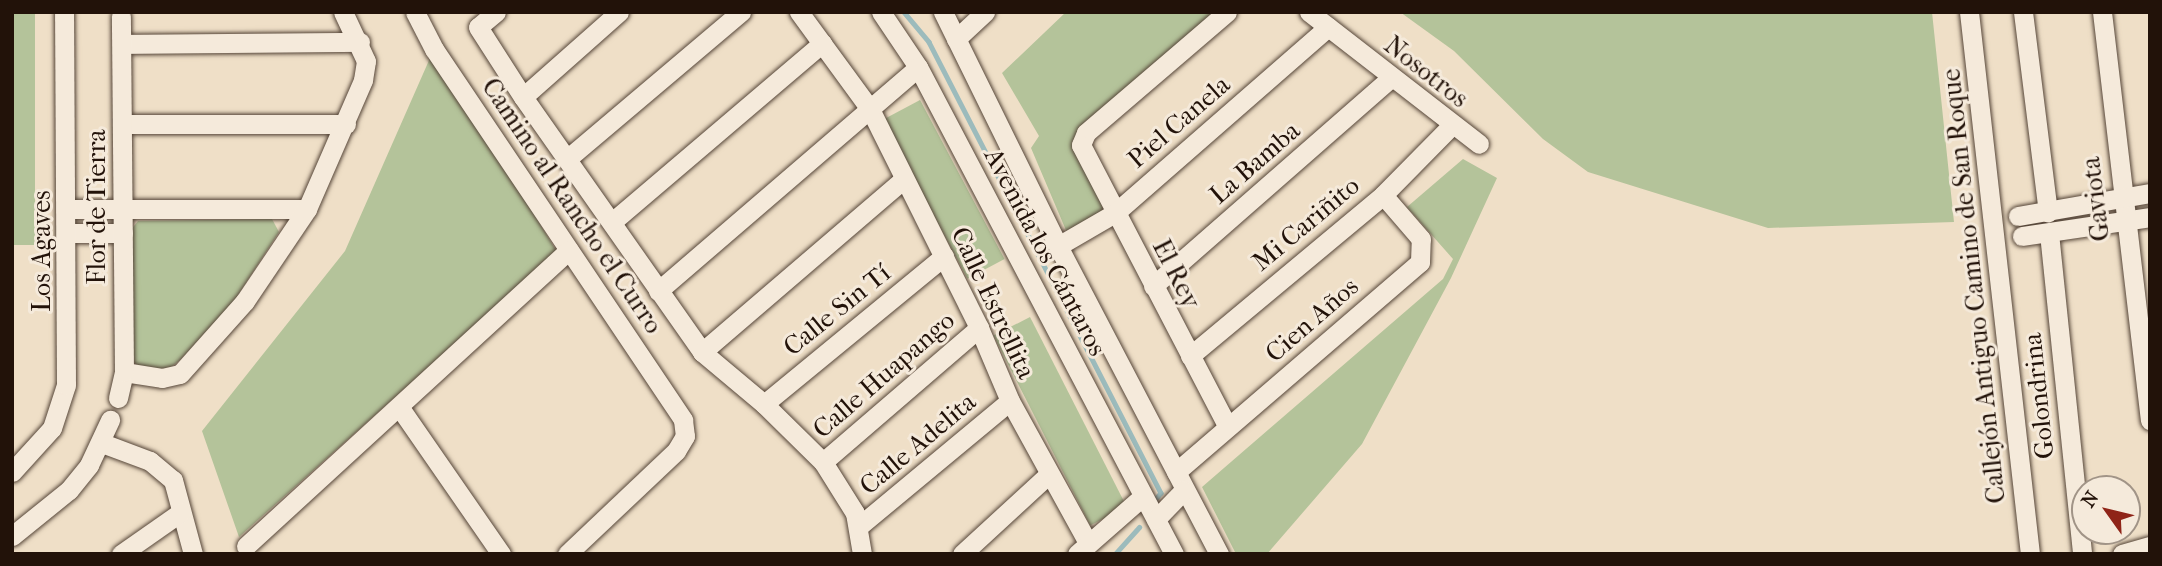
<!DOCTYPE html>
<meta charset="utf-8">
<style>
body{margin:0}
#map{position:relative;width:2162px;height:566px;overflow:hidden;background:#efdfc7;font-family:"IM FELL French Canon",serif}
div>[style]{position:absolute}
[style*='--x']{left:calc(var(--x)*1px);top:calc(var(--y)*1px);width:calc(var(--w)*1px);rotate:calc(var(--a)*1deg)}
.green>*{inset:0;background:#b4c39a;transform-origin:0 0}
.stream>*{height:4.5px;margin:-2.25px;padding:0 2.25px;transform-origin:2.25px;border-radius:2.25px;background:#9cbbbc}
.roads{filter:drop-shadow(0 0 2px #554538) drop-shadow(0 0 2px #554538)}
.minor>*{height:19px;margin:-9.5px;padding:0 9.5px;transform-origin:9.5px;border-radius:9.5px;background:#f5eadb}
span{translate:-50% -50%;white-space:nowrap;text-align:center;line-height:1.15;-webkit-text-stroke:6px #f5eadb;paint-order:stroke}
.street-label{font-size:26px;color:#221209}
.frame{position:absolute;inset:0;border:14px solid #221209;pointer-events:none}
.north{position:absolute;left:2071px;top:475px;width:70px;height:70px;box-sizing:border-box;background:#f5eadb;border:2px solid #a19487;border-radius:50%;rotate:304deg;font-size:19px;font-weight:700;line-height:28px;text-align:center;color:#221209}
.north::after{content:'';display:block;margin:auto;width:24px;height:32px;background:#8f2418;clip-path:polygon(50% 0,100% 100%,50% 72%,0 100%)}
</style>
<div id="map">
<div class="green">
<i style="left:12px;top:12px;width:23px;height:233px"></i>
<i style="clip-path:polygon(1066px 12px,1222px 12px,1073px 141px,1105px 212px,1068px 235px,1031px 148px,1039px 136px,1002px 73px)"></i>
<i style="clip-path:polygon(1400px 12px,1932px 12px,1954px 222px,1768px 228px,1588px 172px,1543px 139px,1454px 51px)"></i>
<i style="clip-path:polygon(434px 49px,557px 252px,239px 537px,202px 431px,345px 251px)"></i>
<i style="left:920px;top:100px;width:180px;height:42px;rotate:62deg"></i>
<i style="clip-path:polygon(1463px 159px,1497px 178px,1451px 278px,1362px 444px,1267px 554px,1236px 554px,1202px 487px,1443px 279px,1453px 259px,1407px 207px)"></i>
<i style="clip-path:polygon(272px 219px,279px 232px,234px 301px,181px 359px,164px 373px,137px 366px,132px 359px,130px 231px,138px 221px)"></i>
<i style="left:1030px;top:317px;width:213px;height:41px;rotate:63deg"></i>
</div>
<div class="stream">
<i style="--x:904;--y:12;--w:39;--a:50"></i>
<i style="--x:929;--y:42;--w:507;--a:62.78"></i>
<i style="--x:1161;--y:493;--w:6;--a:129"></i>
<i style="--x:1115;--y:554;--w:36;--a:-48"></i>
</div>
<div class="roads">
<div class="minor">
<i style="--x:415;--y:12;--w:42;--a:62.8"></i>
<i style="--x:434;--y:49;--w:447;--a:56.1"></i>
<i style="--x:683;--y:420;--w:16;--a:83"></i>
<i style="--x:685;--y:436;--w:17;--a:121"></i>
<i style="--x:676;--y:451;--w:150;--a:136.6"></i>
<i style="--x:496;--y:12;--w:23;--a:140"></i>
<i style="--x:478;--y:27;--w:83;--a:57.3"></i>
<i style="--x:619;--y:12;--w:128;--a:138.5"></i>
<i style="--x:523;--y:97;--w:312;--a:54.9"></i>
<i style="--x:702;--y:352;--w:81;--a:40"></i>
<i style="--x:764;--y:404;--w:83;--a:44.5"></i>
<i style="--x:823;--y:462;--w:60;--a:57.9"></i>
<i style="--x:855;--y:513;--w:42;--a:80.3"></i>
<i style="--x:799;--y:12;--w:120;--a:53.8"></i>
<i style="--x:870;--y:109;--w:245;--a:63.5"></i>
<i style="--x:979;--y:328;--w:79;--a:67"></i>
<i style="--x:1010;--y:401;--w:162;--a:61.2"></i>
<i style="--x:881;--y:12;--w:66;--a:56.1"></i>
<i style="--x:918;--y:67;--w:550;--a:62.27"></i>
<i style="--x:943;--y:12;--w:261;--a:63.8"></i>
<i style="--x:1058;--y:246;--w:348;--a:62.4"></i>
<i style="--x:1227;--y:12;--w:186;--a:139.4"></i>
<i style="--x:1086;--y:133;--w:13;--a:113"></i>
<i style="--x:1081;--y:145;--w:317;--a:62.5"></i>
<i style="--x:1309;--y:12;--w:215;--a:37.8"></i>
<i style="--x:1969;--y:12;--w:545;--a:83.58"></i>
<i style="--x:2023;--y:12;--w:202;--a:82.9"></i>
<i style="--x:2102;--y:12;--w:411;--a:83.3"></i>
<i style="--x:956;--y:39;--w:40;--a:-43"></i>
<i style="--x:123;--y:44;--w:237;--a:-0.5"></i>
<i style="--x:123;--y:124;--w:223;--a:0"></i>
<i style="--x:567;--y:159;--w:228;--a:-40.2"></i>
<i style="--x:69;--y:209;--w:238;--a:0"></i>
<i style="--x:2018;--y:216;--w:134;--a:-9.9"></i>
<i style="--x:612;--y:222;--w:276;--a:-40.4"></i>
<i style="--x:69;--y:233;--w:54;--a:0"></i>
<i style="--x:2049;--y:233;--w:323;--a:84.1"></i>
<i style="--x:2022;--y:236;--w:129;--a:-8.4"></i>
<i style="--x:1058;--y:246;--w:66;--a:-30.1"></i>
<i style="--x:1115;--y:213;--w:283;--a:-41.1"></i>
<i style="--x:1153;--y:286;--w:316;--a:-41.2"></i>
<i style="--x:658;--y:291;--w:343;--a:-40.7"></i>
<i style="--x:702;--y:352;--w:266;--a:-40.6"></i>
<i style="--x:1190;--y:356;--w:251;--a:-39.8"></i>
<i style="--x:1383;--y:195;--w:97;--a:-45.4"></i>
<i style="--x:124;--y:372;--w:38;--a:9"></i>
<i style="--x:162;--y:378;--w:18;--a:-13"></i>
<i style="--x:180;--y:374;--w:98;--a:-48.3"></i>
<i style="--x:245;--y:301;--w:111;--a:-56"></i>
<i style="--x:307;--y:209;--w:141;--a:-66.5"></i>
<i style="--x:363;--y:80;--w:19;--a:-81"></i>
<i style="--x:366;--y:61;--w:54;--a:-115.1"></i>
<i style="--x:118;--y:398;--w:27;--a:-77"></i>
<i style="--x:124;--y:372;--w:356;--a:-90.5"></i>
<i style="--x:764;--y:404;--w:233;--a:-39.4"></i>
<i style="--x:400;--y:408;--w:178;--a:55.3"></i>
<i style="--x:102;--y:443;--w:51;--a:20.6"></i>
<i style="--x:150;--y:461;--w:30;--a:40"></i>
<i style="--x:173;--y:480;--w:77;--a:74.9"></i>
<i style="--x:823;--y:462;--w:206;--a:-40.7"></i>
<i style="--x:12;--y:472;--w:59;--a:-47.7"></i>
<i style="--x:52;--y:428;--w:45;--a:-72"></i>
<i style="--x:66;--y:385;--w:373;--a:-90.3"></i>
<i style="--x:1176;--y:472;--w:322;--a:-40.7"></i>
<i style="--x:1420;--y:262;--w:23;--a:-88"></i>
<i style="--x:1421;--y:239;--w:58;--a:-130.8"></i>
<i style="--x:1156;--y:519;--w:40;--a:-46"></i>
<i style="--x:858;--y:527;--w:197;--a:-39.7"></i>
<i style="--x:12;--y:536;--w:73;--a:-38.9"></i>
<i style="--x:69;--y:490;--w:32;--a:-51"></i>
<i style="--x:89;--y:465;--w:50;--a:-65"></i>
<i style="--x:246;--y:546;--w:438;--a:-42.5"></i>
<i style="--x:121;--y:554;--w:73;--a:-35"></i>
<i style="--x:962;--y:554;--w:118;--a:-42.6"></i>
<i style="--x:1077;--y:554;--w:86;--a:-41.2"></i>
<i style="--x:2122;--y:554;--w:29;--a:-16"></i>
</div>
</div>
<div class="street-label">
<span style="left:1426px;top:72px;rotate:38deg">Nosotros</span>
<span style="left:1179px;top:122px;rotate:-41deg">Piel Canela</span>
<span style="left:1255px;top:163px;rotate:-41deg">La Bamba</span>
<span style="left:2096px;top:199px;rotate:-97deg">Gaviota</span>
<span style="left:572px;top:206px;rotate:56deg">Camino al Rancho el Curro</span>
<span style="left:97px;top:207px;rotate:-90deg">Flor de Tierra</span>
<span style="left:1306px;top:224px;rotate:-40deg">Mi Cariñito</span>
<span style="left:42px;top:251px;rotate:-90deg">Los Agaves</span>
<span style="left:1045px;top:252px;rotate:62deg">Avenida los Cántaros</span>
<span style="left:1176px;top:274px;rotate:63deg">El Rey</span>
<span style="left:1974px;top:286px;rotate:-96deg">Callejón Antiguo Camino de San Roque</span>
<span style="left:993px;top:303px;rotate:65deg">Calle Estrellita</span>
<span style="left:837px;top:310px;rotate:-39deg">Calle Sin Tí</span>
<span style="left:1312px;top:320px;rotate:-41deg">Cien Años</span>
<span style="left:884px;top:375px;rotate:-41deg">Calle Huapango</span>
<span style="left:2039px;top:396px;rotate:-96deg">Golondrina</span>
<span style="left:918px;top:444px;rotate:-40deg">Calle Adelita</span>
</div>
<div class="frame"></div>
<div class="north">N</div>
</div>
